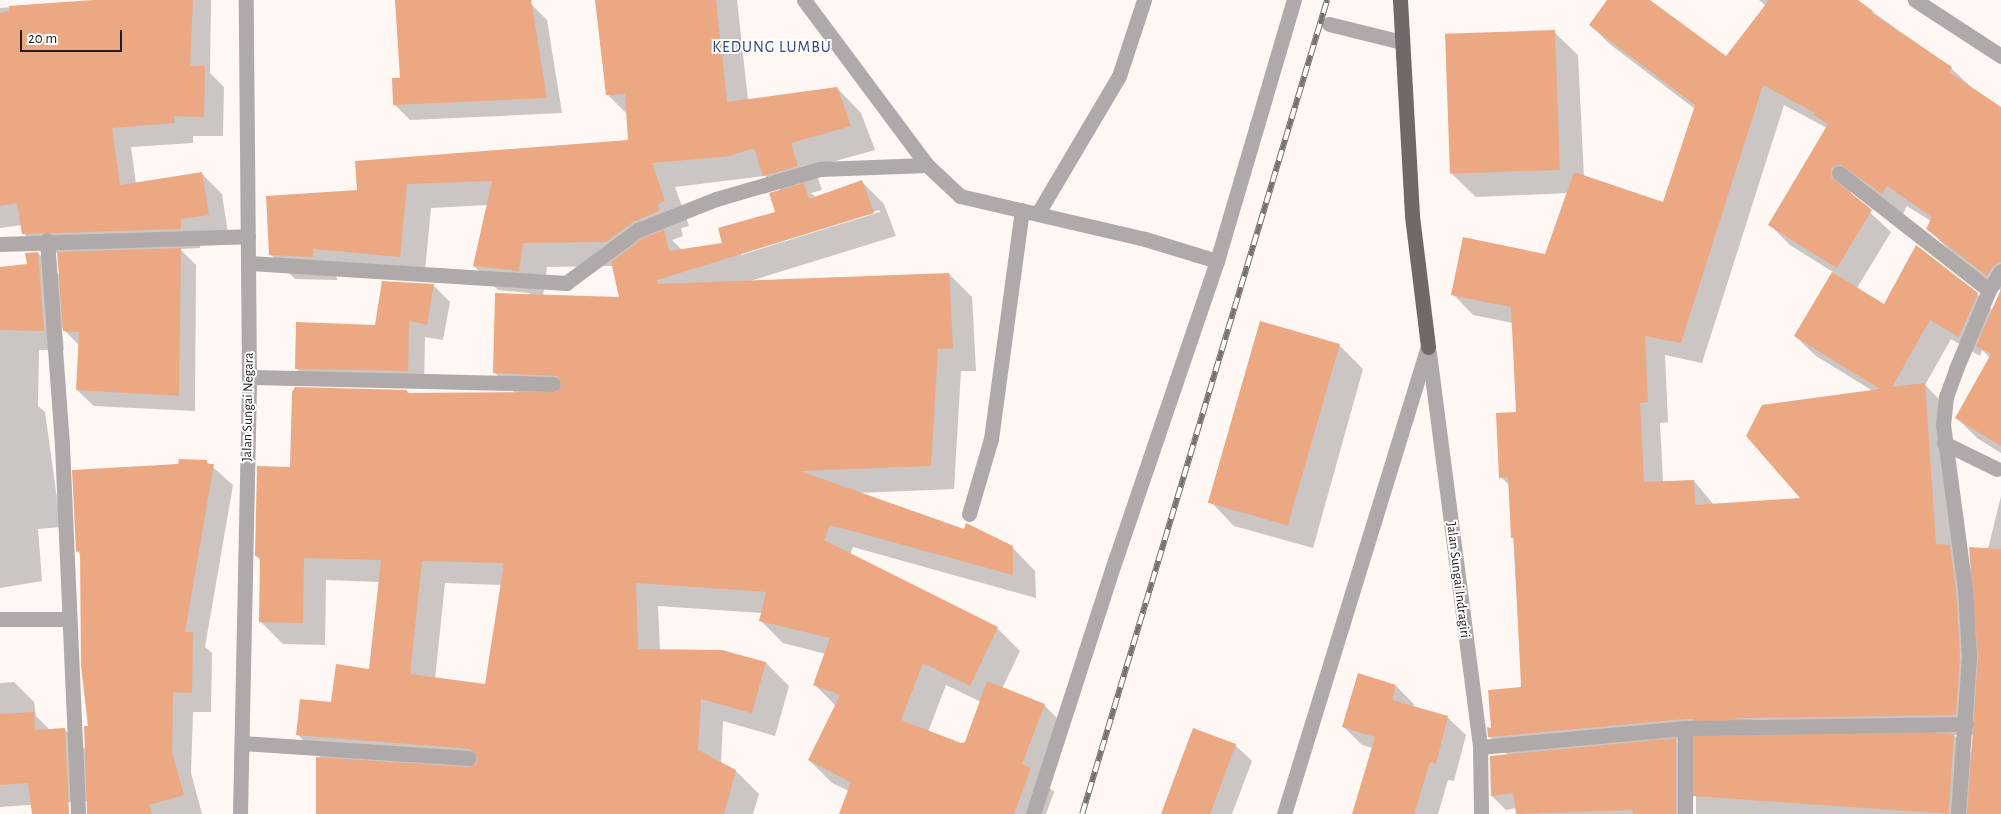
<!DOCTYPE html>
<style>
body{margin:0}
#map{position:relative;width:2001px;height:814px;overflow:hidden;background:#fef7f4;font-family:"Alegreya Sans",sans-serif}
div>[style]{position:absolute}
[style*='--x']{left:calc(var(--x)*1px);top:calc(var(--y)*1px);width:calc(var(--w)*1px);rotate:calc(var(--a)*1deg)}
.shadow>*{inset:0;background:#0003}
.building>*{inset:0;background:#eca882;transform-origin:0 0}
.minor>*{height:15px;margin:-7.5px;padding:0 7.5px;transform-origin:7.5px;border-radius:7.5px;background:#afaaa9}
.major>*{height:15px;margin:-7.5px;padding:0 7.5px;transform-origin:7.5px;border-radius:7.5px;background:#726868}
.rail>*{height:5.5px;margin-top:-2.75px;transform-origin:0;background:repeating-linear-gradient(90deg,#fff 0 11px,#77726f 0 22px);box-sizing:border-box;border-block:1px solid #77726f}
span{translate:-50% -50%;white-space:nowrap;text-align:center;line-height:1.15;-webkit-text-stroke:4px #fff;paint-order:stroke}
.street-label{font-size:14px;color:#221e1c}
.quarter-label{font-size:16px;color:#2f437c;letter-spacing:1px}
.scale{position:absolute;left:20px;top:30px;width:102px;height:22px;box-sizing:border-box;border:2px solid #221e1c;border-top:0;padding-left:6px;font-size:15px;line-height:18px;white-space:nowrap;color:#221e1c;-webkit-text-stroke:4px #fff;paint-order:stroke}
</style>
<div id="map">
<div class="shadow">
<i style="clip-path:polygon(111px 0,211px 0,210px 73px,224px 87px,223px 136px,193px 136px,193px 143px,131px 147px,136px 184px,202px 174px,222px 194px,228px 234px,201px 238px,200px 248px,180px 249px,196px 265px,195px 411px,94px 406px,77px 390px,80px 346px,62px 328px,64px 350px,39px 350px,38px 406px,45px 412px,61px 527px,38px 529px,42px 581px,0 588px,0 268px,28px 266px,38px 253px,60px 276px,59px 253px,43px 253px,23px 233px,22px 225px,0 228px,0 8px)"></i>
<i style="clip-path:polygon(396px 0,520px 0,531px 4px,547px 20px,562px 113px,410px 120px,394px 104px,401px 79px)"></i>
<i style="clip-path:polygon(evenodd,596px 0,737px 0,748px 100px,837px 88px,861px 113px,875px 150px,814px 167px,822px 190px,811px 193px,817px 198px,861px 181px,884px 204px,896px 236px,750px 281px,949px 274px,972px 297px,976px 371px,961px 371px,954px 489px,857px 493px,1012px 547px,1035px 571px,1036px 598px,853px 547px,850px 555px,997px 628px,1020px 651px,1002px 689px,1044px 705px,1067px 728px,1046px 784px,1054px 792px,1046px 814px,840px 814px,849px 791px,832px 783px,809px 760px,836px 706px,814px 684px,826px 654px,783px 643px,760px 620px,762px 613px,658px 606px,660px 650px,722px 651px,766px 663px,789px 686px,775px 736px,723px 721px,721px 763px,736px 771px,759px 794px,753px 814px,317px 814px,322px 759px,298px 735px,370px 670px,380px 582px,326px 580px,325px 645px,283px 644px,260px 621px,261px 561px,256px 556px,292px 469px,407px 391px,410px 394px,516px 394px,495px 373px,530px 293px,498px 290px,474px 266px,488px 205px,431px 208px,424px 281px,336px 272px,337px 280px,295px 279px,270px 254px,359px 191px,630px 142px,628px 115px,607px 94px,596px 0,765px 176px,781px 191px,776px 213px,724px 244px,682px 250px,672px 240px,683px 236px,681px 228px,689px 226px,675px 187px,765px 176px,596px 0,879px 210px,880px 212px,741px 255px,741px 253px,879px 210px,596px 0,613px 266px,620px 298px,543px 296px,547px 267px,613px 266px,596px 0,445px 583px,502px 585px,486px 686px,435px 679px,445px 583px,596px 0,946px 685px,981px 702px,966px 743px,961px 745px,928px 732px,946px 685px)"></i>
<i style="clip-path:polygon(evenodd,1609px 0,1648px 0,1726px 58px,1766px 6px,1759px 0,1856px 0,1951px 68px,1972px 88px,2001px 109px,2001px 291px,1948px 249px,1927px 228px,1931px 221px,1907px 206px,1903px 214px,1851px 188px,1851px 195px,1891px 232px,1857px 288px,1885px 306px,1977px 294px,1992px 310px,2001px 291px,2001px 453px,1977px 438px,1957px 418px,1990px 358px,1982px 350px,1980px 356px,1951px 339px,1925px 385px,1945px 405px,1955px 553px,1972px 569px,1988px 549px,2001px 496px,2001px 814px,1696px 814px,1696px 740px,1677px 741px,1689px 754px,1690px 814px,1517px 814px,1516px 808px,1506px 810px,1492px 796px,1491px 757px,1508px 755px,1489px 736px,1522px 689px,1510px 486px,1501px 477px,1518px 414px,1513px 323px,1473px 315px,1453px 294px,1546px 256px,1568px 193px,1476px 197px,1452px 174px,1554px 32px,1578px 55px,1584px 177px,1664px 203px,1695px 109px,1611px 45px,1590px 25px,1609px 0,1784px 105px,1827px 128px,1769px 224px,1790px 245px,1833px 272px,1795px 336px,1816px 356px,1873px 391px,1803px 499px,1714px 505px,1694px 481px,1663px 482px,1660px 423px,1668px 422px,1665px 355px,1702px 363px,1784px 105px,1609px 0,1954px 735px,1974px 735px,1972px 753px,1954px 735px)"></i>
<i style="clip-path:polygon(433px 285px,450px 302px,443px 340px,425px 337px,424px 387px,313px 384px,296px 368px,376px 326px)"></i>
<i style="clip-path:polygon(1339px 345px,1363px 369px,1313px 548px,1234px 526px,1211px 502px)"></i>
<i style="clip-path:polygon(206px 461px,233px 485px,205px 647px,212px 653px,211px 712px,193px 712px,191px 773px,202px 814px,89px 814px,87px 801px,0 807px,0 683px,14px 682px,34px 702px,36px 716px,50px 730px,64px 729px,86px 750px,89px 727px,81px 555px,77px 551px,180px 465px)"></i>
<i style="clip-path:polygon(1396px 686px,1414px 704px,1413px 708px,1447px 717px,1466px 735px,1454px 781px,1448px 780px,1438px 814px,1354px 814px,1373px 748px,1362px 745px,1344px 727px)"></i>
<i style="clip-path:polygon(1235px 745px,1252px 761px,1232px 814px,1162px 814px)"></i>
</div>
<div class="building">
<i style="clip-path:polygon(93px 0,193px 0,190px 66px,205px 66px,204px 117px,174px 116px,174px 123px,112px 128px,120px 185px,202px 172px,209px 215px,181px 219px,181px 229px,22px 234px,17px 203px,0 206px,0 13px,10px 11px,9px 6px)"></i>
<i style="clip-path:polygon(395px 0,531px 0,547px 98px,393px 105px,392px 78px,400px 78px)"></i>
<i style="clip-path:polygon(595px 0,716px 0,727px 102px,837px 87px,851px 126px,791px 143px,798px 166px,763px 176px,754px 148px,730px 156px,652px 163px,665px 201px,658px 204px,659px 211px,633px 222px,606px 242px,523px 243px,519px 271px,473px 266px,492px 181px,407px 184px,400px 257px,313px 249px,313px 257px,269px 255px,266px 196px,357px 190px,355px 161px,628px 140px,625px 94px,606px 95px)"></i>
<i style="clip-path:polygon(1607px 0,1650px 0,1726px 56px,1769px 0,1858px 0,1873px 11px,1872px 13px,1952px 67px,1949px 72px,2001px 107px,2001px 262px,1993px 266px,1987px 276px,1926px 229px,1932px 217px,1887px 186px,1882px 194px,1840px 164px,1831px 168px,1831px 177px,1872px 210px,1837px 268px,1768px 225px,1828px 124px,1814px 115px,1815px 113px,1763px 85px,1681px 343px,1645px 336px,1648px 402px,1640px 403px,1644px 482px,1694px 480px,1695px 505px,1800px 498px,1746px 436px,1762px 405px,1880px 389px,1794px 336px,1832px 272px,1884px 304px,1916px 245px,1978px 293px,1959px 337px,1930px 320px,1892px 387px,1925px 383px,1936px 544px,1950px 545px,1956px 590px,1960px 656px,1956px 715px,1685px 719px,1488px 737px,1487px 727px,1491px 728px,1488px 690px,1521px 687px,1514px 538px,1511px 538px,1508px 477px,1499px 478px,1496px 413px,1516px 412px,1511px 307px,1451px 295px,1463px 237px,1545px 254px,1574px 172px,1663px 202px,1695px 105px,1589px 25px)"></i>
<i style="left:1555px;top:30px;width:140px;height:110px;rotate:88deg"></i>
<i style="clip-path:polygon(evenodd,862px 180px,874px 213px,657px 280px,658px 284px,949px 273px,953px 348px,938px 349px,931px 466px,800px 471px,964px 529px,966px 523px,1013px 546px,1013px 575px,830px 525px,824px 540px,998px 627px,970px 686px,923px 663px,901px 720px,961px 743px,965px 742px,987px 681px,1045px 704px,1022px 764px,1031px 768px,1014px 814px,839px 814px,851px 782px,808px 760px,840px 695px,813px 685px,830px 638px,759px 621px,766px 592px,636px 583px,638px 649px,722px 650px,766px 662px,752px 713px,701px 699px,698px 750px,736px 770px,724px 814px,316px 814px,316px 757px,468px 767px,476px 764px,478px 758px,470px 749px,296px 735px,300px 699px,331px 702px,336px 664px,369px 669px,381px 560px,304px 558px,303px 623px,259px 622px,260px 557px,255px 556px,257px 466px,290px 467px,292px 392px,295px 387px,407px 390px,407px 393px,557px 392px,562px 384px,557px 376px,493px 373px,495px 293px,619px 297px,611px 262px,643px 238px,664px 230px,669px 251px,722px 243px,718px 228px,775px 212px,769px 193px,804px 183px,809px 199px,862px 180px,422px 561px,504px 563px,485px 684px,410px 674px,422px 561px)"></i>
<i style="clip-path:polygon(181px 248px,179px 396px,76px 390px,79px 332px,63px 331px,57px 252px)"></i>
<i style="clip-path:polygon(38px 252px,44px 331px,0 330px,0 267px,27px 264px,25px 253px)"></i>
<i style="clip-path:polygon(382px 281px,434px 284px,427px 325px,409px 321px,408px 371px,295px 369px,296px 322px,375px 325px)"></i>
<i style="clip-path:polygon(2001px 289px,2001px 446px,1955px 418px,1991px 354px,1976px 346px)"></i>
<i style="left:1260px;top:321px;width:83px;height:189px;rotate:16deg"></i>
<i style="clip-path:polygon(179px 459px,207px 460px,207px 464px,214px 464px,185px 632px,193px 632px,192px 693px,173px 692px,172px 752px,184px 795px,149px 805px,152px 814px,87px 814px,84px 726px,88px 726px,81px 666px,80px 551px,76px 552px,72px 470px,178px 464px)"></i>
<i style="clip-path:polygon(1969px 547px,2001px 549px,2001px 814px,1967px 814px,1978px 657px)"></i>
<i style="clip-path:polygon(1358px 673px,1396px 685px,1392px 700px,1448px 716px,1436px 764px,1430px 762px,1414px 814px,1352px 814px,1375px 737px,1342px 727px)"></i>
<i style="clip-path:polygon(34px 712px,35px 730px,65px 728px,69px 814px,32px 814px,28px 783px,0 785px,0 714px)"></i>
<i style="clip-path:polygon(1193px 728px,1236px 744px,1210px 814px,1161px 814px)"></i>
<i style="left:1954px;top:734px;width:80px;height:260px;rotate:94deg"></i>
<i style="clip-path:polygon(1676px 738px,1676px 814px,1633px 814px,1633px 810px,1516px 814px,1513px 793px,1491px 796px,1490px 756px)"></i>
</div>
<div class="minor">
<i style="--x:804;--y:0;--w:206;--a:53.3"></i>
<i style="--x:927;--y:165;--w:45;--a:43.2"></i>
<i style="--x:960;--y:196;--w:190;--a:13.1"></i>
<i style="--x:1145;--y:239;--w:75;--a:17"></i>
<i style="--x:1217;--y:261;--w:313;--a:108.8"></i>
<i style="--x:1116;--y:557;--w:270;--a:107.9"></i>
<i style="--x:1915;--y:0;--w:103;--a:33.1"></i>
<i style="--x:1329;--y:24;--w:75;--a:13.9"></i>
<i style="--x:1839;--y:173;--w:190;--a:38"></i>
<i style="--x:1038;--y:213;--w:159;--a:-59.4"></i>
<i style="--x:1119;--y:76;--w:80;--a:-71.8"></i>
<i style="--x:47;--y:240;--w:206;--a:85.8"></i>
<i style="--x:62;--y:445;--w:369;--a:87.5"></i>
<i style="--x:0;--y:244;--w:248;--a:-1.8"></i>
<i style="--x:1217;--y:261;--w:272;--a:-73.6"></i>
<i style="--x:248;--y:263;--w:319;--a:3.6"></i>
<i style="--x:566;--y:283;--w:89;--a:-36.4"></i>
<i style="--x:638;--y:230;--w:84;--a:-21.7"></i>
<i style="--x:716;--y:199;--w:108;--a:-16.1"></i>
<i style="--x:820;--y:169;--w:107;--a:-2.1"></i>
<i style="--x:1429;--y:353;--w:397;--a:82.6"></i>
<i style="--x:1480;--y:747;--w:67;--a:89.1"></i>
<i style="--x:249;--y:377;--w:304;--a:1.3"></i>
<i style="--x:1944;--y:443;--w:59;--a:26.1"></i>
<i style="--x:969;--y:514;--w:78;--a:-73.7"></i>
<i style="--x:991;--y:439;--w:231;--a:-82.3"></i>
<i style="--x:0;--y:619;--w:68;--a:0"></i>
<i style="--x:242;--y:743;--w:227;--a:3.8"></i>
<i style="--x:1480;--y:747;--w:206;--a:-5.3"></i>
<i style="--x:1685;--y:728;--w:281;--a:-0.8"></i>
<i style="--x:240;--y:814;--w:437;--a:-88.8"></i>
<i style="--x:249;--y:377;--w:377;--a:-90.5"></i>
<i style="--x:1284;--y:814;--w:489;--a:-72.9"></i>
<i style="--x:1685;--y:814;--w:86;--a:-90"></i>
<i style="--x:1958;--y:814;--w:158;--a:-86"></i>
<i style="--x:1969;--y:656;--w:67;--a:-93.4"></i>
<i style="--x:1965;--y:589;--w:165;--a:-97.6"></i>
<i style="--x:1943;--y:425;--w:28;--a:-84"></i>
<i style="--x:1946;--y:397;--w:30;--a:-70"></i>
<i style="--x:1956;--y:369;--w:86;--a:-67.3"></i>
<i style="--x:1989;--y:290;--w:22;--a:-58"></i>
</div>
<div class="major">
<i style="--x:1400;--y:0;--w:216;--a:86.8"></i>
<i style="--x:1412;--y:216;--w:132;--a:83"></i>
</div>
<div class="rail">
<i style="--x:1082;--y:814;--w:850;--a:-73.25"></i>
</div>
<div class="street-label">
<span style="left:248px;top:407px;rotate:-89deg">Jalan Sungai Negara</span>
<span style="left:1458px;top:580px;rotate:83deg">Jalan Sungai Indragiri</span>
</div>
<div class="quarter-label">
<span style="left:772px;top:47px">KEDUNG LUMBU</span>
</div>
<div class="scale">20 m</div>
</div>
